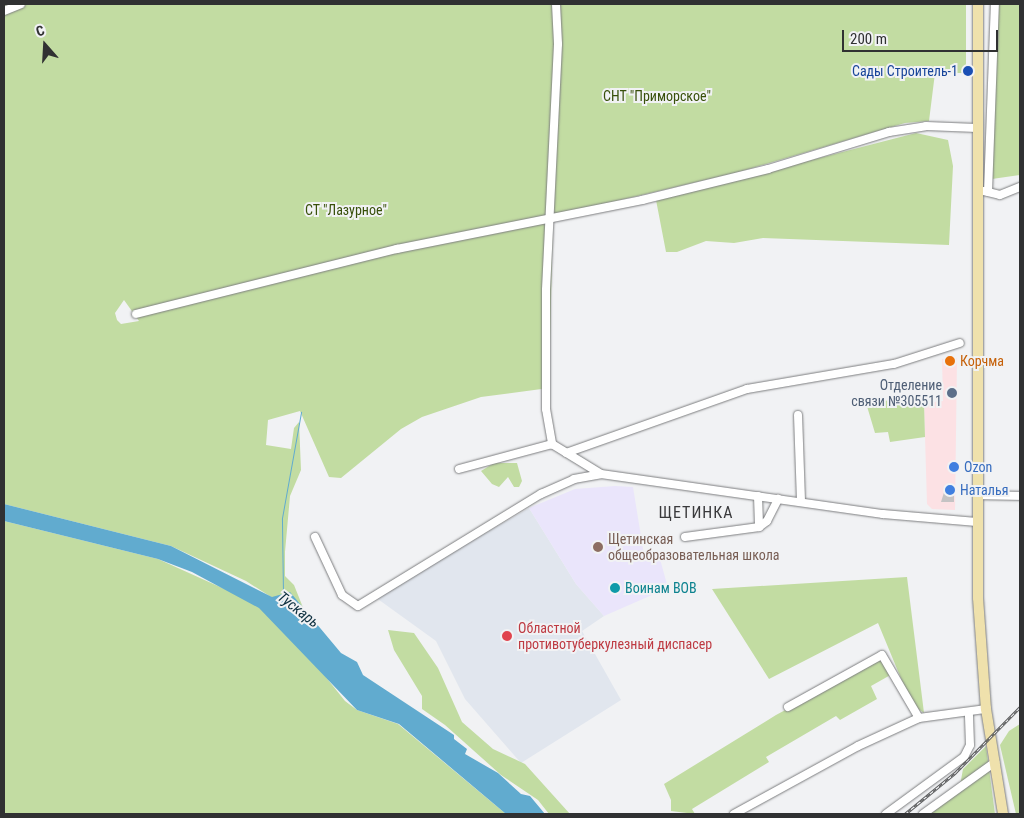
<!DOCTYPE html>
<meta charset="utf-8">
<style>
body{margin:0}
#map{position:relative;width:1024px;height:818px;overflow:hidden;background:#f1f2f4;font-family:"Roboto Condensed",sans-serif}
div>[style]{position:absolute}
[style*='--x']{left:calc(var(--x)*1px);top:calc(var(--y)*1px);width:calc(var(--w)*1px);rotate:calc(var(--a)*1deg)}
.commercial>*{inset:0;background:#fce1e4}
.built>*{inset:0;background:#e1e6ee}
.education>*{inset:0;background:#eae5fb}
.green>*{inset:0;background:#c2dca2}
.water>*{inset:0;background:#61abcf}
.stream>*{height:1px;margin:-0.5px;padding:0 0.5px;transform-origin:0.5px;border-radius:0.5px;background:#61abcf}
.building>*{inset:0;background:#c5c3c4}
.roads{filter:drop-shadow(0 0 1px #7c7d7f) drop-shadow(0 0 1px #7c7d7f)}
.minor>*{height:8px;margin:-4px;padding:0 4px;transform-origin:4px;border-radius:4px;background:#fff}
.major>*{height:10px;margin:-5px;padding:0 5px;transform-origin:5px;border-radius:5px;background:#efe1ac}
.rail>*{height:3px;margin-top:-1.5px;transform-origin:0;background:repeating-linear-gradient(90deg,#f1f2f4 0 4px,#595a5b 0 8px);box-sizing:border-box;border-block:1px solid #595a5b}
.dots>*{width:14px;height:14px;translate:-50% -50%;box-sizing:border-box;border:2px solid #f1f2f4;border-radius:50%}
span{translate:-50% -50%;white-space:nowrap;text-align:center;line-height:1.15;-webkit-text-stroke:4px #f1f2f4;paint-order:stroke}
.transit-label{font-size:14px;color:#164399}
.right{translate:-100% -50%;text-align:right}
.park-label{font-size:14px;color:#38500a}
.food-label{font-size:14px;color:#c56008}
.left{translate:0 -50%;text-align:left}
.service-label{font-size:14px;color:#4e5e75}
.shop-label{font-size:14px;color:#366cbe}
.education-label{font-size:14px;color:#785e54}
.culture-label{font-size:14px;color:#0d838f}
.health-label{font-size:14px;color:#be3a42}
.water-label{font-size:15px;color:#0b2e3e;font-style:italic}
.quarter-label{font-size:16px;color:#39393b;letter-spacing:1px}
.frame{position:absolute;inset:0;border:5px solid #303132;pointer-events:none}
.north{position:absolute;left:20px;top:20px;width:50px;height:50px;-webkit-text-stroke:4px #f1f2f4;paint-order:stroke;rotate:341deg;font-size:14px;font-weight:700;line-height:20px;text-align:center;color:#303132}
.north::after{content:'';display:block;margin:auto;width:18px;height:22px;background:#303132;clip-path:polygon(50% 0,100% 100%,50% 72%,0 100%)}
.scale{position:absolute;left:842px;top:30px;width:156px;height:22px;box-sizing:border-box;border:2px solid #303132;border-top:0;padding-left:6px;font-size:15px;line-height:18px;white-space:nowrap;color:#303132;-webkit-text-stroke:4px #f1f2f4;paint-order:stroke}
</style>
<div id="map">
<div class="commercial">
<i style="clip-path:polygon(957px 358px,955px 510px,932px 509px,927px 504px,924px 403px,943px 401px,942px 359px)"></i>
</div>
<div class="built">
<i style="clip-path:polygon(529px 508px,576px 584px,604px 616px,582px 631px,621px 700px,521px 763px,465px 699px,436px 641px,375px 597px)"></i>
</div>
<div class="education">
<i style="clip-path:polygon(615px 486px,633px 487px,645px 561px,660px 559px,668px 588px,604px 616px,576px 584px,529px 508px,575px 489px)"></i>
</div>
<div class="green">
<i style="clip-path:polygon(evenodd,4px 4px,966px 4px,966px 73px,935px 73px,929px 121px,905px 123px,739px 172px,553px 216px,549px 388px,481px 397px,422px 417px,401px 429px,341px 478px,329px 477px,300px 411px,268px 420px,266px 445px,291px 449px,294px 428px,299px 422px,301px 470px,290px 496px,285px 552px,285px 576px,294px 585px,304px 610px,282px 604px,246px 581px,171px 546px,4px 504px,4px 4px,124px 300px,139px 321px,121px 324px,117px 320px,115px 313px,124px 300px)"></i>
<i style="clip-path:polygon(991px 4px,1020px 4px,1020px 175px,985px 180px)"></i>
<i style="clip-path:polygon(916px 133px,948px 140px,953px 166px,949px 245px,763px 238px,734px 243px,706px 241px,677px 252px,666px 252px,656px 200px)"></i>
<i style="clip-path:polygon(901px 399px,924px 403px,925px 437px,890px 442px,888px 432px,875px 433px,866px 403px)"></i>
<i style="clip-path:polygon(494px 463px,517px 463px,522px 481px,519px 487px,514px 487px,508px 477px,499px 487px,492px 484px,481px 471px)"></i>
<i style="clip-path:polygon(4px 521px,158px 559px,273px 611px,345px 701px,357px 710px,398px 724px,506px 814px,4px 814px)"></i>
<i style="clip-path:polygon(907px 577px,924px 713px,912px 705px,878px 623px,769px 679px,712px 589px)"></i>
<i style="clip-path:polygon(388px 630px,414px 633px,438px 668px,462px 722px,493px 749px,525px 764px,570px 814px,549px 814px,538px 800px,501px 775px,445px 725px,422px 709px,422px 696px,394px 650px)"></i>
<i style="clip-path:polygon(884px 657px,894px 673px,871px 686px,877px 699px,840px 720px,836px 716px,766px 757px,769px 762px,692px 809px,695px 814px,671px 811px,671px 800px,664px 784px,776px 715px)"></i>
<i style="clip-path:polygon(1020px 724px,1020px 814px,1016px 814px,1000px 745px,1009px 731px)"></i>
<i style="clip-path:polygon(986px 746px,995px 814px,930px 814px,959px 791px,963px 769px)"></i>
</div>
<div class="water">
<i style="clip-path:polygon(4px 504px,171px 546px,272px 597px,290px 592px,341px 653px,357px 662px,363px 675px,454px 735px,454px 739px,467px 749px,465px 754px,498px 773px,521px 794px,530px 796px,545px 814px,506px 814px,399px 724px,357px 710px,259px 608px,192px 572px,158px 559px,4px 521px)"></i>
</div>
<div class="stream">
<i style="--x:283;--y:594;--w:76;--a:-90.8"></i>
<i style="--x:282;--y:518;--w:108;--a:-79.8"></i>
</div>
<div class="building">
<i style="clip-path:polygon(946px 486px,954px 486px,954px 502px,941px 502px)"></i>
</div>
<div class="roads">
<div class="minor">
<i style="--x:556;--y:4;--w:40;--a:87.1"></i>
<i style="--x:558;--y:44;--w:246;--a:92.8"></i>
<i style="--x:546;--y:290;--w:119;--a:90"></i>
<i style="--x:546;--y:409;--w:36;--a:80"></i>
<i style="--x:552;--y:444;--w:57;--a:31.5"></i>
<i style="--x:4;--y:11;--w:18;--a:-22"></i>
<i style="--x:984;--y:191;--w:16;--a:14"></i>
<i style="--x:1000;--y:195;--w:22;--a:-22"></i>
<i style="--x:988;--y:192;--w:188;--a:-87.9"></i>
<i style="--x:136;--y:314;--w:269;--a:-14"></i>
<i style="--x:397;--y:249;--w:250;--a:-11.3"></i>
<i style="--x:642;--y:200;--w:130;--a:-13.8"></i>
<i style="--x:768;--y:169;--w:127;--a:-17"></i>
<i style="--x:889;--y:132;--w:37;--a:-9"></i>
<i style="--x:926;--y:126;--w:51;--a:2.2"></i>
<i style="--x:798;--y:415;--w:87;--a:88"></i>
<i style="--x:566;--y:453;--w:192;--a:-19.5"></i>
<i style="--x:747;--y:389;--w:149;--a:-9.7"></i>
<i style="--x:894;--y:364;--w:69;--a:-17.7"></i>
<i style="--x:459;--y:469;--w:96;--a:-15"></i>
<i style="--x:977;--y:495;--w:43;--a:1.3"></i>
<i style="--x:758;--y:496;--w:31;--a:88"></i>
<i style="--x:315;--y:537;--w:64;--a:65"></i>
<i style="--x:342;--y:595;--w:19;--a:35"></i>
<i style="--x:358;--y:606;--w:215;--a:-31.5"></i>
<i style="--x:541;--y:494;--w:36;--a:-24"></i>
<i style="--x:574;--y:479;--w:27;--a:-10"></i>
<i style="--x:601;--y:474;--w:285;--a:8.1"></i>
<i style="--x:883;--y:514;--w:94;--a:4.9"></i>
<i style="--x:685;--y:537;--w:75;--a:-7.7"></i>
<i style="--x:759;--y:527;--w:10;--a:-37"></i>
<i style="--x:767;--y:521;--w:25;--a:-63"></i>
<i style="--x:788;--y:707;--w:107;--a:-29"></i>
<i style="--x:882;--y:655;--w:73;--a:59.6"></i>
<i style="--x:734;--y:814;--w:141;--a:-28.7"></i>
<i style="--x:858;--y:746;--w:67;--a:-24.7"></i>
<i style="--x:919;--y:718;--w:68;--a:-7.7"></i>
<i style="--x:886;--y:814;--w:97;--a:-36.2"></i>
<i style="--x:964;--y:757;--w:13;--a:-63"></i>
<i style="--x:970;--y:745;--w:33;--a:-92"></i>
<i style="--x:923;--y:814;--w:89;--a:-35.8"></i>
</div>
<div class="major">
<i style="--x:978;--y:4;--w:594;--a:90"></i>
<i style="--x:978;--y:598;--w:111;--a:85.9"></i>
<i style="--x:986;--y:709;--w:106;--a:80.8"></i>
</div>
</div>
<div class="rail">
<i style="--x:905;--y:814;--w:65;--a:-39.4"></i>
<i style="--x:955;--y:773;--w:93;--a:-45.4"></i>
</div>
<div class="dots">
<i style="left:968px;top:71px;background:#1a4fb4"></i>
<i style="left:950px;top:361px;background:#e8710a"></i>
<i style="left:952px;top:393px;background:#5c6f8a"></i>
<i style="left:954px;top:467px;background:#3f7fe0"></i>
<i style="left:950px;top:490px;background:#3f7fe0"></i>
<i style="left:598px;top:547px;background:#8d6e63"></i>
<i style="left:615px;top:588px;background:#0f9aa8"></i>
<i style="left:507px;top:636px;background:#e0444e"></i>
</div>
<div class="transit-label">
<span class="right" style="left:958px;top:71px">Сады Строитель-1</span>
</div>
<div class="park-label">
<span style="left:657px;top:96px">СНТ "Приморское"</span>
<span style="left:346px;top:210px">СТ "Лазурное"</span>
</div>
<div class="food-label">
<span class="left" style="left:960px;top:361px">Корчма</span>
</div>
<div class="service-label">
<span class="right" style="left:942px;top:393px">Отделение<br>связи №305511</span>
</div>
<div class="shop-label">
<span class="left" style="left:964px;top:467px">Ozon</span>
<span class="left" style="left:960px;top:490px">Наталья</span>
</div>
<div class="education-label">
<span class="left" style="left:608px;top:547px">Щетинская<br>общеобразовательная школа</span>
</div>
<div class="culture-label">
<span class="left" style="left:625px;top:588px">Воинам ВОВ</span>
</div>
<div class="health-label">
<span class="left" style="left:518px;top:636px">Областной<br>противотуберкулезный диспасер</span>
</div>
<div class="water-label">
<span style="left:298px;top:610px;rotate:38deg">Тускарь</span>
</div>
<div class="quarter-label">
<span style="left:696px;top:513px">ЩЕТИНКА</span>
</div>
<div class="frame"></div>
<div class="north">С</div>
<div class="scale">200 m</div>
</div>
